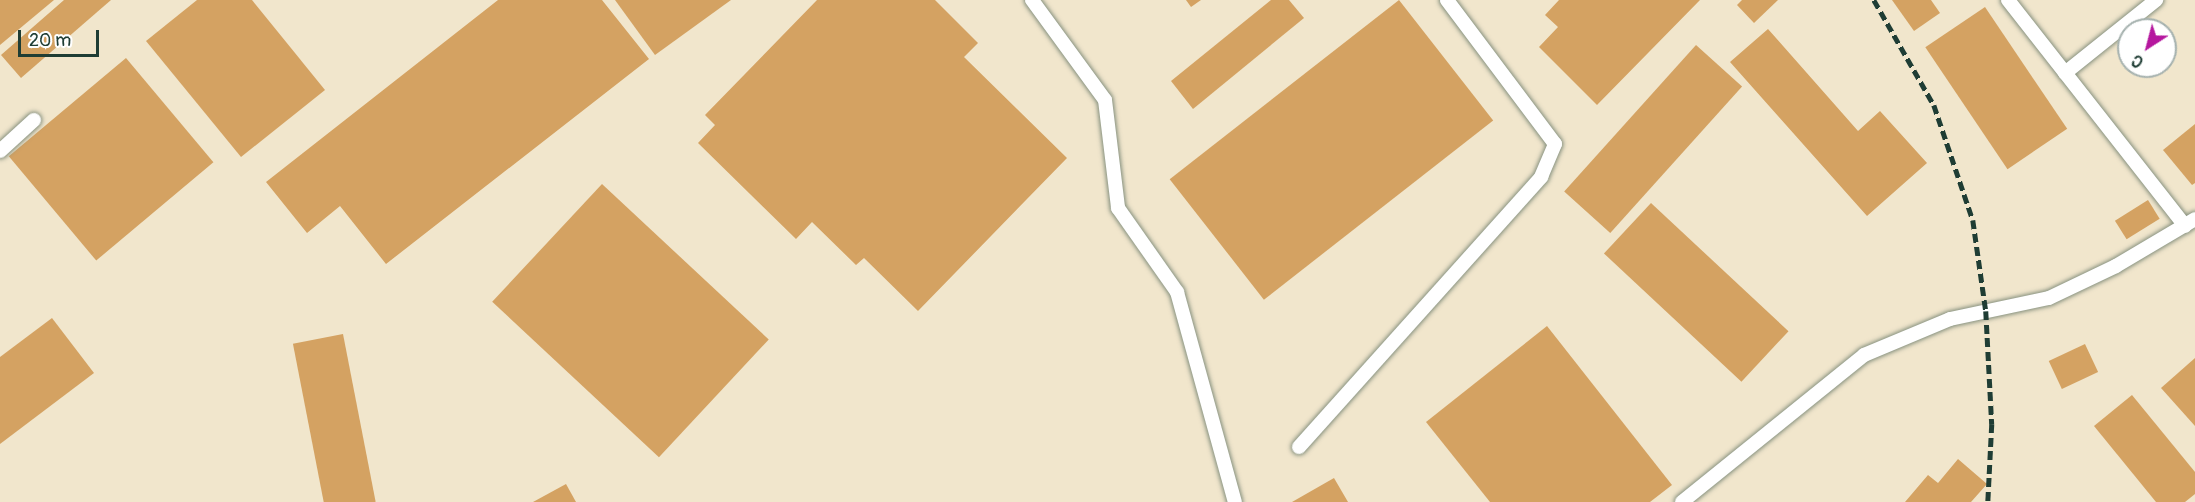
<!DOCTYPE html>
<meta charset="utf-8">
<style>
body{margin:0}
#map{position:relative;width:2195px;height:502px;overflow:hidden;background:#f1e6cc;font-family:Pangolin,sans-serif}
div>[style]{position:absolute}
[style*='--x']{left:calc(var(--x)*1px);top:calc(var(--y)*1px);width:calc(var(--w)*1px);rotate:calc(var(--a)*1deg)}
.building>*{inset:0;background:#d4a262;transform-origin:0 0}
.roads{filter:drop-shadow(0 0 2px #889280) drop-shadow(0 0 2px #889280)}
.lane>*{height:14px;margin:-7px;padding:0 7px;transform-origin:7px;border-radius:7px;background:#fff}
.rail>*{height:4.5px;margin-top:-2.25px;transform-origin:0;background:repeating-linear-gradient(90deg,#1f3d34 0 9px,transparent 0 13.5px)}
span{translate:-50% -50%;white-space:nowrap;text-align:center;line-height:1.15;-webkit-text-stroke:6px #fff;paint-order:stroke}
.north{position:absolute;left:2117px;top:18px;width:60px;height:60px;box-sizing:border-box;background:#fff;border:2px solid #a5b1ae;border-radius:50%;rotate:216deg;font-size:16px;font-weight:700;line-height:24px;text-align:center;color:#1f3d34}
.north::after{content:'';display:block;margin:auto;width:21px;height:27px;background:#b5179e;clip-path:polygon(50% 0,100% 100%,50% 72%,0 100%)}
.scale{position:absolute;left:18px;top:30px;width:81px;height:27px;box-sizing:border-box;border:3px solid #1f3d34;border-top:0;padding-left:8px;font-size:18px;line-height:21px;white-space:nowrap;color:#1f3d34;-webkit-text-stroke:4px #fff;paint-order:stroke}
</style>
<div id="map">
<div class="building">
<i style="clip-path:polygon(0 0,54px 0,0 45px)"></i>
<i style="clip-path:polygon(64px 0,111px 0,21px 78px,1px 55px)"></i>
<i style="clip-path:polygon(197px 0,252px 0,325px 90px,241px 157px,146px 41px)"></i>
<i style="clip-path:polygon(498px 0,602px 0,649px 59px,386px 264px,340px 206px,307px 233px,266px 182px)"></i>
<i style="clip-path:polygon(615px 0,731px 0,655px 55px)"></i>
<i style="clip-path:polygon(817px 0,935px 0,978px 43px,964px 57px,1067px 158px,918px 311px,864px 258px,856px 265px,812px 222px,796px 239px,698px 143px,715px 125px,705px 115px)"></i>
<i style="clip-path:polygon(1186px 0,1201px 0,1191px 7px)"></i>
<i style="clip-path:polygon(1271px 0,1289px 0,1304px 18px,1193px 109px,1171px 81px)"></i>
<i style="left:1399px;top:0;width:153px;height:291px;rotate:52deg"></i>
<i style="clip-path:polygon(1559px 0,1700px 0,1597px 105px,1539px 47px,1558px 27px,1545px 15px)"></i>
<i style="clip-path:polygon(1742px 0,1778px 0,1754px 23px,1737px 5px)"></i>
<i style="clip-path:polygon(1892px 0,1931px 0,1940px 13px,1914px 31px)"></i>
<i style="left:1985px;top:7px;width:147px;height:72px;rotate:56deg"></i>
<i style="clip-path:polygon(1768px 29px,1858px 131px,1880px 111px,1927px 163px,1867px 216px,1730px 62px)"></i>
<i style="left:1696px;top:45px;width:62px;height:197px;rotate:42deg"></i>
<i style="left:126px;top:58px;width:136px;height:153px;rotate:50deg"></i>
<i style="clip-path:polygon(2195px 124px,2195px 183px,2192px 185px,2163px 150px)"></i>
<i style="left:602px;top:184px;width:228px;height:161px;rotate:43deg"></i>
<i style="left:2148px;top:200px;width:22px;height:39px;rotate:58deg"></i>
<i style="left:1651px;top:203px;width:188px;height:69px;rotate:43deg"></i>
<i style="clip-path:polygon(52px 318px,94px 373px,0 444px,0 357px)"></i>
<i style="clip-path:polygon(1547px 326px,1672px 485px,1650px 502px,1490px 502px,1426px 422px)"></i>
<i style="left:343px;top:334px;width:171px;height:51px;rotate:79deg"></i>
<i style="left:2085px;top:344px;width:31px;height:40px;rotate:65deg"></i>
<i style="clip-path:polygon(2195px 358px,2195px 426px,2161px 388px)"></i>
<i style="clip-path:polygon(2132px 395px,2195px 472px,2195px 494px,2185px 502px,2156px 502px,2094px 426px)"></i>
<i style="clip-path:polygon(1958px 459px,1987px 484px,1971px 502px,1905px 502px,1928px 475px,1938px 483px)"></i>
<i style="clip-path:polygon(1334px 478px,1348px 502px,1292px 502px)"></i>
<i style="clip-path:polygon(566px 484px,576px 502px,533px 502px)"></i>
</div>
<div class="roads">
<div class="lane">
<i style="--x:1032;--y:0;--w:124;--a:53.9"></i>
<i style="--x:1105;--y:100;--w:109;--a:83.1"></i>
<i style="--x:1118;--y:208;--w:103;--a:54.9"></i>
<i style="--x:1177;--y:292;--w:218;--a:74.6"></i>
<i style="--x:2008;--y:0;--w:287;--a:51.9"></i>
<i style="--x:2065;--y:73;--w:117;--a:-38.7"></i>
<i style="--x:0;--y:151;--w:46;--a:-42.4"></i>
<i style="--x:1299;--y:447;--w:363;--a:-48.1"></i>
<i style="--x:1541;--y:177;--w:36;--a:-67"></i>
<i style="--x:1555;--y:144;--w:180;--a:-126.9"></i>
<i style="--x:1682;--y:502;--w:234;--a:-38.9"></i>
<i style="--x:1864;--y:355;--w:93;--a:-22.7"></i>
<i style="--x:1950;--y:319;--w:101;--a:-12"></i>
<i style="--x:2049;--y:298;--w:74;--a:-25.5"></i>
<i style="--x:2116;--y:266;--w:92;--a:-30.7"></i>
</div>
</div>
<div class="rail">
<i style="--x:1874;--y:0;--w:121;--a:60.3"></i>
<i style="--x:1934;--y:105;--w:121;--a:71.3"></i>
<i style="--x:1973;--y:220;--w:92;--a:81.9"></i>
<i style="--x:1986;--y:311;--w:113;--a:87"></i>
<i style="--x:1992;--y:424;--w:78;--a:92.9"></i>
</div>
<div class="north">С</div>
<div class="scale">20 m</div>
</div>
